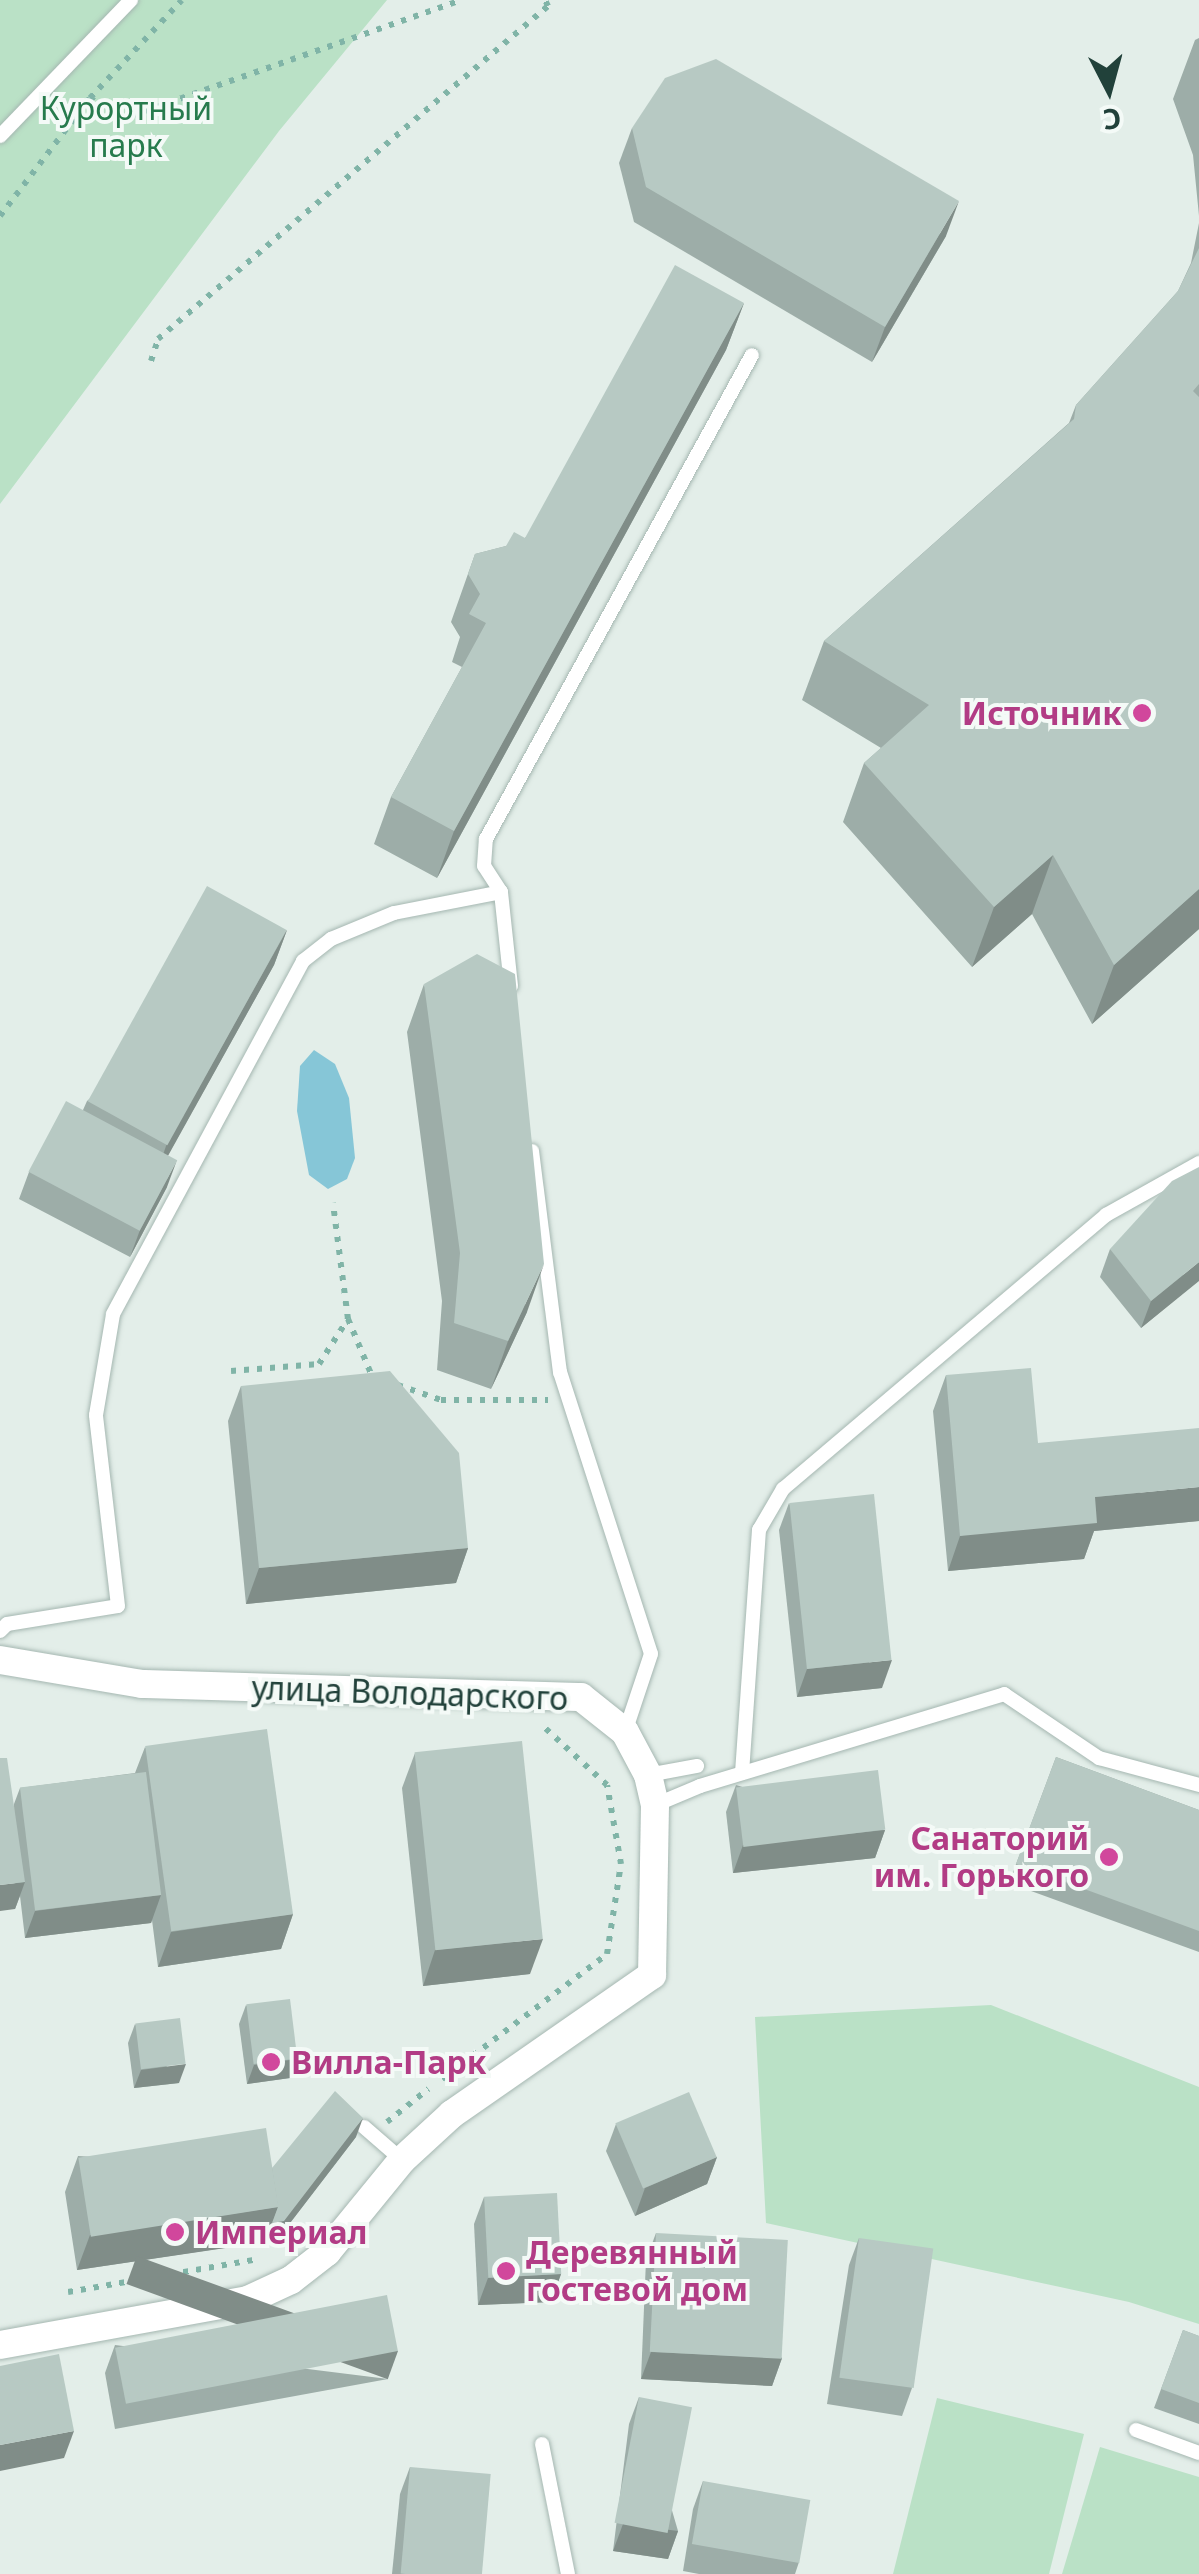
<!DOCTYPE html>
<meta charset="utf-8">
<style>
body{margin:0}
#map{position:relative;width:1199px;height:2574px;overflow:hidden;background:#e3eee9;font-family:"Noto Sans",sans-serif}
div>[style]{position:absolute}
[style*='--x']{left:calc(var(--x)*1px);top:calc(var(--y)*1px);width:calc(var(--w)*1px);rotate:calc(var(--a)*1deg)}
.green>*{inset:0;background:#bae1c6}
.water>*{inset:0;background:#86c6d7}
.path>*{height:6px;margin-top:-3px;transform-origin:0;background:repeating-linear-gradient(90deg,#80b4a7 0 5px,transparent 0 13px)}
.roads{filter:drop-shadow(0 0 2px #a5b7b1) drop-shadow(0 0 2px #a5b7b1)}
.lane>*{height:14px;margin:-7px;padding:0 7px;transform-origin:7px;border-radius:7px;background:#fff}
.street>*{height:28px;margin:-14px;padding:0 14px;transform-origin:14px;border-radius:14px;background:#fff}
.wall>*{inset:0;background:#9dada8}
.shaded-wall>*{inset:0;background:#808d88;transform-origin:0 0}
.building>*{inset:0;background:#b7c9c3;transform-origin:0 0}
.dots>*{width:28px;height:28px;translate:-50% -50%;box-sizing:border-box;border:5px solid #f4faf7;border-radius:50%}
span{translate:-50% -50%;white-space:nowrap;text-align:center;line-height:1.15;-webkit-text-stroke:8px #f4faf7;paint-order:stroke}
.park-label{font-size:32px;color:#277b4d}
.hotel-label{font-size:32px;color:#b23c85;font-weight:700}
.right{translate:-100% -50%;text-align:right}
.left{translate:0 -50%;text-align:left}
.street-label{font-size:32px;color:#21413a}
.north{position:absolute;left:1059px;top:40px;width:100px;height:100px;-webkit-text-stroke:8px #f4faf7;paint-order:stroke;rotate:174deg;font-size:28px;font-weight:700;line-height:40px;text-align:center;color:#21413a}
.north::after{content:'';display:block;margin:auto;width:35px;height:45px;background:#21413a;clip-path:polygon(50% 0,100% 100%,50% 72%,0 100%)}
</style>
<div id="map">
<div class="green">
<i style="clip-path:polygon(0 0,387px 0,279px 131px,0 504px)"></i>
<i style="clip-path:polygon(991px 2005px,1199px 2087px,1199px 2324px,1129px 2302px,766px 2223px,755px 2017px)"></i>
<i style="clip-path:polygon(937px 2398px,1084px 2434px,1049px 2574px,893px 2574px)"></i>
<i style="clip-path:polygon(1100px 2447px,1199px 2477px,1199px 2574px,1062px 2574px)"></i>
</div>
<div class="water">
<i style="clip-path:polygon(314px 1050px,335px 1064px,349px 1098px,355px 1158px,347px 1179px,328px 1189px,309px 1175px,297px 1111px,300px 1066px)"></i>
</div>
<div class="path">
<i style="--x:90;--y:98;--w:36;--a:37"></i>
<i style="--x:119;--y:120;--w:363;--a:-19.3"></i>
<i style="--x:0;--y:216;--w:148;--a:-52.7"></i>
<i style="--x:90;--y:98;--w:134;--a:-46.8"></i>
<i style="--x:151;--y:361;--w:23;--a:-72"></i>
<i style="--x:158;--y:339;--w:513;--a:-40.49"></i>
<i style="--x:548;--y:6;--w:7;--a:-117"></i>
<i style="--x:348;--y:1319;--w:62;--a:67.2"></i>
<i style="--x:231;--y:1371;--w:88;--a:-4.5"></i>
<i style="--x:319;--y:1364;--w:54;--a:-57.2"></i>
<i style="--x:348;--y:1319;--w:117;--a:-97.4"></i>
<i style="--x:398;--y:1385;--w:46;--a:19.2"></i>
<i style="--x:441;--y:1400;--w:107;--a:0"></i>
<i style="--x:442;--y:2079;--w:207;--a:-37.1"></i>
<i style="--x:607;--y:1954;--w:91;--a:-81.2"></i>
<i style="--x:621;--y:1864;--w:80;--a:-100"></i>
<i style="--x:607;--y:1785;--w:84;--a:-137.4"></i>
<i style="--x:387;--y:2122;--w:53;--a:-38.8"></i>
<i style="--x:68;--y:2292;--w:194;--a:-9.8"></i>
</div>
<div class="roads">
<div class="lane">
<i style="--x:0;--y:136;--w:189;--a:-46.1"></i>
<i style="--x:511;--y:986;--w:95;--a:-96.1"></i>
<i style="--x:501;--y:892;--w:31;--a:-123"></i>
<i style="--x:484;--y:866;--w:27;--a:-86"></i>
<i style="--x:486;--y:839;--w:552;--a:-61.21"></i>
<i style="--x:532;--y:1151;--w:223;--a:82.8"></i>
<i style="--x:560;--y:1372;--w:296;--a:72.1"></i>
<i style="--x:651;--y:1654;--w:82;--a:108.4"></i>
<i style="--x:0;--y:1631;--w:10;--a:-45"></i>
<i style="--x:7;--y:1624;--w:112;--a:-9.2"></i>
<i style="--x:118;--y:1606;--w:192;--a:-96.6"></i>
<i style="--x:96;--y:1415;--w:102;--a:-80.4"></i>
<i style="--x:113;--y:1314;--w:401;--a:-61.7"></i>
<i style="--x:303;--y:961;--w:36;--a:-38"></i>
<i style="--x:331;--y:939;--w:68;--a:-22.4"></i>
<i style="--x:394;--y:913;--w:109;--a:-11.1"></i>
<i style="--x:742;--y:1773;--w:244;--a:-86"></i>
<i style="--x:759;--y:1530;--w:48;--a:-59.7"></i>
<i style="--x:783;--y:1489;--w:424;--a:-40.3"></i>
<i style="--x:1106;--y:1215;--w:107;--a:-29.2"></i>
<i style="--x:648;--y:1775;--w:50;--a:-10.4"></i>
<i style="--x:655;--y:1805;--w:49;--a:-22.9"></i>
<i style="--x:700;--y:1786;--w:318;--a:-16.8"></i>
<i style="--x:1004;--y:1694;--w:115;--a:34"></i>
<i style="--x:1099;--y:1758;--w:104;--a:15.1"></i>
<i style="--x:364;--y:2127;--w:50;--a:41"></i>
<i style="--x:1136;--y:2430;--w:67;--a:20.1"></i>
<i style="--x:542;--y:2444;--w:133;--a:78.7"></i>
</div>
<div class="street">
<i style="--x:0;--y:1660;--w:144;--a:9.6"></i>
<i style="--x:142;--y:1684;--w:439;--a:1.7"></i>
<i style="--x:581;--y:1697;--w:56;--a:38.5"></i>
<i style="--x:625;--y:1732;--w:49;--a:61.9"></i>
<i style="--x:648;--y:1775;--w:31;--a:77"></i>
<i style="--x:655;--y:1805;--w:170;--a:91"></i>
<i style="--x:652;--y:1975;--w:244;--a:145.2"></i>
<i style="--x:452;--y:2114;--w:68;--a:137.4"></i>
<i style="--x:402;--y:2160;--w:119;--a:129.2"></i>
<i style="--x:327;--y:2252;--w:46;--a:142.1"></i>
<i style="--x:291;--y:2280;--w:47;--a:155.1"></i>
<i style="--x:248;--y:2300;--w:252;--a:169.7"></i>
</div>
</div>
<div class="wall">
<i style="clip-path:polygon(1199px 38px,1199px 216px,1193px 155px,1173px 99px,1195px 40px)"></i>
<i style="clip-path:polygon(632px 128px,946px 236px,872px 362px,634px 222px,619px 163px)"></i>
<i style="clip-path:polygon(1199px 223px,1199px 929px,1092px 1024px,1032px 914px,972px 967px,843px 822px,864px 763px,881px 748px,802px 700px,824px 641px,1069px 423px,1076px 405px,1178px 291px,1191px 263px)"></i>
<i style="clip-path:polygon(744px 303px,726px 350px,437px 878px,374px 844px,391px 797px,462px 667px,452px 662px,460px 637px,451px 622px,475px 554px,506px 546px,525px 538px)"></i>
<i style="clip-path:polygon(287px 930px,274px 965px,168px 1155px,167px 1187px,130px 1257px,19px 1199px,29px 1172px,83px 1110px,87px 1101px)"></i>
<i style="clip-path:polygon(424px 984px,527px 1312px,491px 1389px,437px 1370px,442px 1301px,407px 1032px)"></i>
<i style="clip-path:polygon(1110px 1249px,1199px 1280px,1141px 1328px,1100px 1277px)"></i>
<i style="clip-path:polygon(946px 1375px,1038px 1443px,1199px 1521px,1094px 1531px,1084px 1559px,948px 1571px,933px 1411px)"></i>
<i style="clip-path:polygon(241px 1386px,468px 1548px,456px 1583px,246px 1604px,228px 1421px)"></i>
<i style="clip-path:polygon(789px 1503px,882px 1688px,797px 1697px,779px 1530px)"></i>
<i style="clip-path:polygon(145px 1747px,293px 1914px,281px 1949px,158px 1967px,152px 1920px,151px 1923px,25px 1938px,20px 1896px,15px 1909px,14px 1804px,20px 1788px,135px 1773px)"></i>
<i style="clip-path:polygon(415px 1753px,530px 1974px,423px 1986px,402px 1788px)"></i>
<i style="clip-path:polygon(1056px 1757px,1199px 1810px,1199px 1952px,1009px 1883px)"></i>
<i style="clip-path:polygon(736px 1785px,885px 1830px,875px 1858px,733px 1873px,726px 1812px)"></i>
<i style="clip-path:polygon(246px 2005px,297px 2059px,290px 2078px,247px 2084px,239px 2024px)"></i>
<i style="clip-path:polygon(135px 2024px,179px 2083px,134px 2088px,128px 2043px)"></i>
<i style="clip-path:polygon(616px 2124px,717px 2157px,707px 2184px,635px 2216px,606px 2151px)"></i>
<i style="clip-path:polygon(356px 2137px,277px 2240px,77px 2270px,65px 2192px,78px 2156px,272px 2168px)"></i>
<i style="clip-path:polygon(484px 2197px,561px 2274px,551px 2302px,478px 2305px,474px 2224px)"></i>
<i style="clip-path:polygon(656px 2233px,782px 2358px,772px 2386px,641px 2379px,646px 2260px)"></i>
<i style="clip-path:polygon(859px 2238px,912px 2388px,902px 2416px,827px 2404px,849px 2265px)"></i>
<i style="clip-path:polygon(1183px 2330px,1199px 2336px,1199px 2424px,1154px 2408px)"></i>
<i style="clip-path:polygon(115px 2345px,388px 2379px,115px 2429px,105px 2373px)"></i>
<i style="clip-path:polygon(639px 2397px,678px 2531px,668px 2559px,613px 2551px,629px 2424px)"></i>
<i style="clip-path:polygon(410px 2467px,481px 2574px,392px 2574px,400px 2494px)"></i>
<i style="clip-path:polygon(703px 2481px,799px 2562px,795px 2574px,699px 2574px,683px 2571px,693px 2509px)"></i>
</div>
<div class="shaded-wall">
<i style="clip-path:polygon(959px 201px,946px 236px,872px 362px,885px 327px)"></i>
<i style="clip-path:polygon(744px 303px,726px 350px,437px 878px,454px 831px)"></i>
<i style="clip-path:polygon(1053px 855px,1032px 914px,972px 967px,994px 907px)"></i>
<i style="clip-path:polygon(1199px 889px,1199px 929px,1092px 1024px,1114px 965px)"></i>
<i style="clip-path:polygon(287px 930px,274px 965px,154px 1181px,166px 1146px)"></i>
<i style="clip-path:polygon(177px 1160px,167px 1187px,130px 1257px,140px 1230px)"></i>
<i style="clip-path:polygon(1199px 1262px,1199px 1281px,1141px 1328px,1151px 1301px)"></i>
<i style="clip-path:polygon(544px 1264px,527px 1312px,491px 1389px,508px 1341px)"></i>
<i style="clip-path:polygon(1199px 1487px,1199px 1521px,1094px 1531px,1084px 1559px,948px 1571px,960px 1536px,1095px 1497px)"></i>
<i style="clip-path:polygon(468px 1548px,456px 1583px,246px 1604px,259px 1568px)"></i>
<i style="clip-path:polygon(892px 1660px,882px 1688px,797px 1697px,807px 1669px)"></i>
<i style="clip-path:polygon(885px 1830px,875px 1858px,733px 1873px,743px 1845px)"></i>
<i style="clip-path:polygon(25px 1882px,15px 1909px,0 1911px,0 1885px)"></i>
<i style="clip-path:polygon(161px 1895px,151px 1923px,25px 1938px,35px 1911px)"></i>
<i style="clip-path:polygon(293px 1914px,281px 1949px,158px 1967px,171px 1932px)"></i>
<i style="clip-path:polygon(543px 1939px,530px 1974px,423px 1986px,435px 1950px)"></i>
<i style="clip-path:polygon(297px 2059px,290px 2078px,247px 2084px,254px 2065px)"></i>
<i style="clip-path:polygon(186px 2064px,179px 2083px,134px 2088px,141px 2070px)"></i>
<i style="clip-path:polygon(363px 2118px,356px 2137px,277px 2240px,266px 2242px,272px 2223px)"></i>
<i style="clip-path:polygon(717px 2157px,707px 2184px,635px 2216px,645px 2188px)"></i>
<i style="clip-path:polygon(278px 2207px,266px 2242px,77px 2270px,90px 2235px)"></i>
<i style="clip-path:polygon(561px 2274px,551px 2302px,478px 2305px,488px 2278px)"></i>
<i style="left:398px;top:2351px;width:30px;height:278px;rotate:110deg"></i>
<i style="clip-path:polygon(651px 2352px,782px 2358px,772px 2386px,641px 2379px)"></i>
<i style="clip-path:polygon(74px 2431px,64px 2458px,0 2471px,0 2445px)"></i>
<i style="clip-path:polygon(623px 2524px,678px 2531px,668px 2559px,613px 2551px)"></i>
</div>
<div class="building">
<i style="clip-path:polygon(716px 59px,959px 201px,885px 327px,646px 187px,632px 128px,665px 78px)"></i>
<i style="clip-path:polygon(1199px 248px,1199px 384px,1193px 391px,1199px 397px,1199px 889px,1114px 965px,1053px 855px,994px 907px,864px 763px,929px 705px,824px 641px,1074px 419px,1076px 405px,1178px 291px)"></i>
<i style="clip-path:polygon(675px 265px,744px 303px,454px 831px,391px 797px,486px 623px,469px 614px,480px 594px,468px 574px,475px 554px,506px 546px,514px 532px,525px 538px)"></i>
<i style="left:207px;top:886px;width:91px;height:246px;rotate:29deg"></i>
<i style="clip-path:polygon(477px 954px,515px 974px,544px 1264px,508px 1341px,454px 1323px,460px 1253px,424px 984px)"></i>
<i style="left:66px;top:1101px;width:126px;height:80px;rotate:28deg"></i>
<i style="clip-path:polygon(1199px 1167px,1199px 1262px,1151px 1301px,1110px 1249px,1172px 1181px)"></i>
<i style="clip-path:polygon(1031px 1368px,1038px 1443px,1199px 1428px,1199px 1487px,1095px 1497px,1097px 1523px,960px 1536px,946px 1375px)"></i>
<i style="clip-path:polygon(390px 1371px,459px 1453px,468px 1548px,259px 1568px,241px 1386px)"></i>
<i style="left:874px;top:1494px;width:167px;height:85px;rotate:84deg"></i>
<i style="left:267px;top:1729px;width:187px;height:123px;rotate:82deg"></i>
<i style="left:522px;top:1741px;width:199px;height:108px;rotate:84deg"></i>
<i style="clip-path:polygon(1056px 1757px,1199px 1810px,1199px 1931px,1016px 1864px)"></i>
<i style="clip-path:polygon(0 1758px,7px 1758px,25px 1882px,0 1885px)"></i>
<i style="left:878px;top:1770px;width:60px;height:143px;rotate:83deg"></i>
<i style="left:146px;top:1772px;width:124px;height:127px;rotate:83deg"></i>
<i style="left:290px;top:1999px;width:60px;height:44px;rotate:83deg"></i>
<i style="left:180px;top:2018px;width:46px;height:45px;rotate:83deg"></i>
<i style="clip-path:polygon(335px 2091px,363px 2118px,284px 2221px,272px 2223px,278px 2207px,272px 2168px)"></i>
<i style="left:689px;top:2092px;width:71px;height:80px;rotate:67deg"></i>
<i style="left:266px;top:2128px;width:80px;height:190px;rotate:81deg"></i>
<i style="left:557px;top:2193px;width:81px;height:73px;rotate:87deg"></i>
<i style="left:656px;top:2233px;width:132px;height:119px;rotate:3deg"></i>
<i style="left:859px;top:2238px;width:75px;height:141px;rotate:8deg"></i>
<i style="left:387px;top:2295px;width:57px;height:277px;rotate:79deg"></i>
<i style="clip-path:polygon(1183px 2330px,1199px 2336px,1199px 2403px,1161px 2389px)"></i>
<i style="clip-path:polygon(59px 2354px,74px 2431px,0 2445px,0 2366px)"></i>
<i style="left:639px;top:2397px;width:54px;height:128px;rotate:11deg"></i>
<i style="left:410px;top:2467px;width:81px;height:107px;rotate:5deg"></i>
<i style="left:703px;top:2481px;width:109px;height:64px;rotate:10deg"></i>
</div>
<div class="dots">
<i style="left:1142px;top:713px;background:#d1479c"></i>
<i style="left:1109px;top:1857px;background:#d1479c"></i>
<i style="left:271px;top:2062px;background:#d1479c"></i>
<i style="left:175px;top:2232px;background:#d1479c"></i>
<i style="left:506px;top:2271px;background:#d1479c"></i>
</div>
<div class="park-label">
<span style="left:126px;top:127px">Курортный<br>парк</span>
</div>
<div class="hotel-label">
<span class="right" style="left:1122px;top:713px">Источник</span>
<span class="right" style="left:1089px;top:1857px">Санаторий<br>им. Горького</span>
<span class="left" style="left:291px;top:2062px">Вилла-Парк</span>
<span class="left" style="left:195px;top:2232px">Империал</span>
<span class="left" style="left:526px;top:2271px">Деревянный<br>гостевой дом</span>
</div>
<div class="street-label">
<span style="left:410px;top:1693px;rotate:2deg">улица Володарского</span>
</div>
<div class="north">С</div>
</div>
